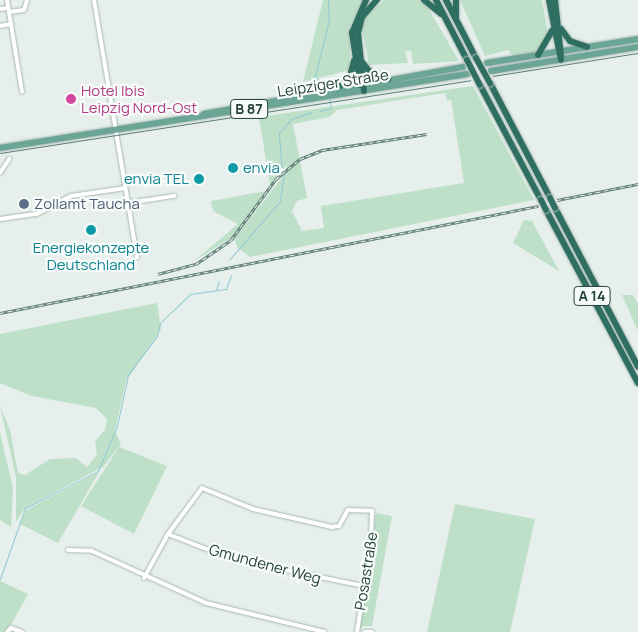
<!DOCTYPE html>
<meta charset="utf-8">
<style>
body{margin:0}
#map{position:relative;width:638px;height:632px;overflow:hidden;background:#e6efeb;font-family:Manrope,sans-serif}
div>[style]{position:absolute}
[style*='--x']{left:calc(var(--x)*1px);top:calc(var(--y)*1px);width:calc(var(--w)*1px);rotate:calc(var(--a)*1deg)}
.green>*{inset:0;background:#bfe0c8}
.stream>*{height:1px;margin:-0.5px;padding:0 0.5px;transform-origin:0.5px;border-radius:0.5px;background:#8ec9d4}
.roads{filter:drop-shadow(0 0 1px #a8b8b2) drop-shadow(0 0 1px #a8b8b2)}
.minor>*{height:4px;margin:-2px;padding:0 2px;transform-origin:2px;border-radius:2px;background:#fff}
.primary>*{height:5.5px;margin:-2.75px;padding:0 2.75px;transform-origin:2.75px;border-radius:2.75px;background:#6aa596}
.motorway>*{height:6px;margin:-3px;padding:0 3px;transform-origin:3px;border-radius:3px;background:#2f6f62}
.tram>*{height:1px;margin:-0.5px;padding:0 0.5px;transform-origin:0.5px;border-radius:0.5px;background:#5f7d75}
.rail>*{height:3px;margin-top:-1.5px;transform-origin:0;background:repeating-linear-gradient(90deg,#f7fbf9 0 4px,#5f7d75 0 8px);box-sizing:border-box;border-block:1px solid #5f7d75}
.bridges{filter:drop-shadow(0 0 1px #c2cac8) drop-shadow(0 0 1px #c2cac8)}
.motorway-bridge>*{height:6px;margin:-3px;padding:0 3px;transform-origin:3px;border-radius:3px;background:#2f6f62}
.dots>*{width:14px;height:14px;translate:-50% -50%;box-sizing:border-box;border:2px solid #f7fbf9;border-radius:50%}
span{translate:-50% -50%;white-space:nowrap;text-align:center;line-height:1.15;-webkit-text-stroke:4.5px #f7fbf9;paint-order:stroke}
.shield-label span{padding:1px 4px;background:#f7fbf9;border:1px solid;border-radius:4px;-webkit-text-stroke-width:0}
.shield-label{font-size:14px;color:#24423a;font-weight:700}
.street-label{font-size:15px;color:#24423a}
.hotel-label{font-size:15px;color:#b23c85}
.left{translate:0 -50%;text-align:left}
.culture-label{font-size:15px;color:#0d838f}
.right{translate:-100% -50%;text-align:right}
.service-label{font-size:15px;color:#4e5e75}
</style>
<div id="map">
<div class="green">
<i style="clip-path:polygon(323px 0,363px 0,350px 27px,350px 70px,303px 82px)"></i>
<i style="clip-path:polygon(384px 0,418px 0,427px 6px,459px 61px,413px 64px,411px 51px,405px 51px,408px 63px,369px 65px,362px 28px,366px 17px)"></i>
<i style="clip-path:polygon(460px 0,542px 0,548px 34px,537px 51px,513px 56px,508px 50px,485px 56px)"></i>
<i style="clip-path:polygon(evenodd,473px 86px,534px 200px,250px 257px,238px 248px,234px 239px,287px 171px,286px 166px,270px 185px,259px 117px,473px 86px,445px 93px,447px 101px,451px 99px,464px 183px,321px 206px,324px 228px,302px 231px,292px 211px,297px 201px,307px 198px,293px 124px,329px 117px,337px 110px,445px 93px)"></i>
<i style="clip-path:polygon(266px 191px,233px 237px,194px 261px,238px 224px,213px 211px,211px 201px)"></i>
<i style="clip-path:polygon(524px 220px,532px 221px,559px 271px,513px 243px)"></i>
<i style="clip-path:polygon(622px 295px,633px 295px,638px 304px,638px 331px)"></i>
<i style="clip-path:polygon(157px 303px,161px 329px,126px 381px,115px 431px,121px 444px,103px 467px,25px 508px,16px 522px,16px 477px,0 406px,10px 430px,18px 473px,25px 475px,50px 459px,76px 458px,87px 467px,97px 455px,95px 441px,105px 430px,107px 419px,96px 408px,32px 396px,0 383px,0 334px)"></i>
<i style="clip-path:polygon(0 432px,13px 489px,11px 527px,0 520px)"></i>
<i style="clip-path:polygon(119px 447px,167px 466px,134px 534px,81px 506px)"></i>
<i style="clip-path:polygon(99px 472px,58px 543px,20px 524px,26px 510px)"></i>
<i style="clip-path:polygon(455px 504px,535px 519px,510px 632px,427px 632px)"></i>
<i style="clip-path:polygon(376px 513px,392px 516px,372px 626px,363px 626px,358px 632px)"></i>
<i style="clip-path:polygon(0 581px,28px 594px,7px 632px,0 632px)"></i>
</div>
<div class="stream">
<i style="--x:324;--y:86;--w:13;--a:-132"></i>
<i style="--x:315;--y:76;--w:58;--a:-76"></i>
<i style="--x:329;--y:20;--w:20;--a:-93"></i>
<i style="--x:320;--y:111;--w:11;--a:-15"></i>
<i style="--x:331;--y:108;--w:9;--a:-103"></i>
<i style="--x:282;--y:170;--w:37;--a:-95"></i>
<i style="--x:279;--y:133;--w:18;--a:-49"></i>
<i style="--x:291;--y:119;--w:22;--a:-18"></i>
<i style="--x:229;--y:260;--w:78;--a:-49.2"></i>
<i style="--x:280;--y:201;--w:28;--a:-82"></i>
<i style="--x:216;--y:290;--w:9;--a:-72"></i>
<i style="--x:0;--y:579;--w:75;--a:-70.6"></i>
<i style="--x:25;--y:508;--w:82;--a:-26.9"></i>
<i style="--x:98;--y:471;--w:49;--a:-67.1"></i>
<i style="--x:117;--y:426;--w:52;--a:-77.8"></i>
<i style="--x:128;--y:375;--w:49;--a:-53.4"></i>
<i style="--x:157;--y:336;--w:13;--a:-77"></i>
<i style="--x:160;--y:323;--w:42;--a:-44"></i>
<i style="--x:190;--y:294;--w:36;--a:-8"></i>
<i style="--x:226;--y:289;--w:15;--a:-70"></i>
</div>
<div class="roads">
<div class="minor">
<i style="--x:7;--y:0;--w:93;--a:80.7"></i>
<i style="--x:94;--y:0;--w:261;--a:80.5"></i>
<i style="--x:0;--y:9;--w:8;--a:-7"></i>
<i style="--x:9;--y:12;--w:15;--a:-8"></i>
<i style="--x:24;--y:10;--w:10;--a:-73"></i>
<i style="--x:0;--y:26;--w:11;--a:-10"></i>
<i style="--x:0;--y:173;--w:17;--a:-57"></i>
<i style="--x:128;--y:203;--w:47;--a:-8.7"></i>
<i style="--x:0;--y:219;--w:37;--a:-8"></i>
<i style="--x:37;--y:214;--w:38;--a:-28"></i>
<i style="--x:71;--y:196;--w:55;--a:-8.4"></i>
<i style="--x:168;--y:534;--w:69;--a:21.3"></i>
<i style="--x:232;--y:559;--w:135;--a:11.6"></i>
<i style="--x:68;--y:550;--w:24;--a:2"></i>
<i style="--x:92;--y:551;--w:125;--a:24.5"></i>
<i style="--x:206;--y:603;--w:122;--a:13.7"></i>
<i style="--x:144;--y:578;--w:50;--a:-61.4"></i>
<i style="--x:168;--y:534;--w:57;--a:-53.5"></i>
<i style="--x:202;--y:488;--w:55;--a:22.4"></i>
<i style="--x:253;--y:509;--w:81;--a:12.8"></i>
<i style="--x:332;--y:527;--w:7;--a:-8"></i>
<i style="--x:339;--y:526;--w:18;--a:-61"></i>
<i style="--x:348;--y:510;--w:24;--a:2"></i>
<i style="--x:372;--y:511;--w:31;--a:92"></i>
<i style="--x:371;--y:542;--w:91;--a:98.8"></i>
<i style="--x:7;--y:632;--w:6;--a:-45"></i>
<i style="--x:11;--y:628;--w:12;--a:20"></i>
<i style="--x:365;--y:632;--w:7;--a:0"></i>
</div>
<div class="primary">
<i style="--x:487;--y:63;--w:153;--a:-9"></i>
<i style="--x:491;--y:71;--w:149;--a:-9.3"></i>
<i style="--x:204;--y:114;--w:263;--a:-10.3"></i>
<i style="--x:0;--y:148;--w:473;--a:-9"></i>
</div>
<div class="motorway">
<i style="--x:424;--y:0;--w:22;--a:39"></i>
<i style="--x:436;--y:0;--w:68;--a:62.7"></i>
<i style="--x:446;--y:0;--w:65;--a:62.7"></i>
<i style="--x:549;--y:0;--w:61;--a:78.7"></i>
<i style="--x:555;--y:0;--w:56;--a:83.9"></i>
<i style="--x:456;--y:18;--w:18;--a:-90"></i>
<i style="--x:561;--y:29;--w:15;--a:53"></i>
<i style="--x:570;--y:41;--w:18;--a:19"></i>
<i style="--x:538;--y:55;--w:28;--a:-60"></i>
<i style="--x:362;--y:62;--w:11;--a:52"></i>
<i style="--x:369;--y:71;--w:21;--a:23"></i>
<i style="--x:490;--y:83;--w:130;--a:62.4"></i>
<i style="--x:360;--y:85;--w:53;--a:-98.7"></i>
<i style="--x:352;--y:33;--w:36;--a:-67"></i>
<i style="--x:480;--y:85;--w:130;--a:62.1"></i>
<i style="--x:339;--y:87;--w:16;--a:-45"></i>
<i style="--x:350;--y:76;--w:16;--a:-75"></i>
<i style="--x:364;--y:91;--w:58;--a:-95.9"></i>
<i style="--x:358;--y:33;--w:16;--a:-76"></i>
<i style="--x:362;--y:17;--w:23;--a:-49"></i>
<i style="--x:555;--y:208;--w:179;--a:62.4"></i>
<i style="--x:546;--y:210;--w:196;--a:62"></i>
</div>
</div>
<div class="tram">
<i style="--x:493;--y:76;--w:147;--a:-9"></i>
<i style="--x:0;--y:153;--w:476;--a:-8.8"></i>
</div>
<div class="rail">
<i style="--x:557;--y:200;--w:83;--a:-11.2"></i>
<i style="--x:158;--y:274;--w:39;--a:-15"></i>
<i style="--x:196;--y:264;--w:42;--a:-34.4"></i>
<i style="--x:231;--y:240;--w:76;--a:-53.6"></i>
<i style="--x:276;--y:179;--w:31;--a:-40"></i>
<i style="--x:300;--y:159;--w:24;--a:-22"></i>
<i style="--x:322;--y:150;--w:106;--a:-8.7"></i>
<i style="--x:0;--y:313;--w:549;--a:-11.25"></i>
</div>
<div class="bridges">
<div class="motorway-bridge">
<i style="--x:476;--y:58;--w:29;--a:61"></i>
<i style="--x:467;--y:60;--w:28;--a:63"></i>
<i style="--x:550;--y:198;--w:11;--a:63"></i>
<i style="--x:541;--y:200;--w:11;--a:63"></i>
</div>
</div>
<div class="dots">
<i style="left:71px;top:99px;background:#d1479c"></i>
<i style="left:233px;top:168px;background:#0f9aa8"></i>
<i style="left:199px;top:179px;background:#0f9aa8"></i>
<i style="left:24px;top:204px;background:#5c6f8a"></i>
<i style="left:91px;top:230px;background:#0f9aa8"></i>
</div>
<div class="shield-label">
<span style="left:249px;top:109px">B 87</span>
<span style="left:592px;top:296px">A 14</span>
</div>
<div class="street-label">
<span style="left:333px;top:83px;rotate:-9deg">Leipziger Straße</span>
<span style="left:265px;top:564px;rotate:15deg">Gmundener Weg</span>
<span style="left:366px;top:571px;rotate:-81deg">Posastraße</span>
</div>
<div class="hotel-label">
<span class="left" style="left:81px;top:99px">Hotel Ibis<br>Leipzig Nord-Ost</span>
</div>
<div class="culture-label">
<span class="left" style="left:243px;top:168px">envia</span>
<span class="right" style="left:189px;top:179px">envia TEL</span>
<span style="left:91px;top:256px">Energiekonzepte<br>Deutschland</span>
</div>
<div class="service-label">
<span class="left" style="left:34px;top:204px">Zollamt Taucha</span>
</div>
</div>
